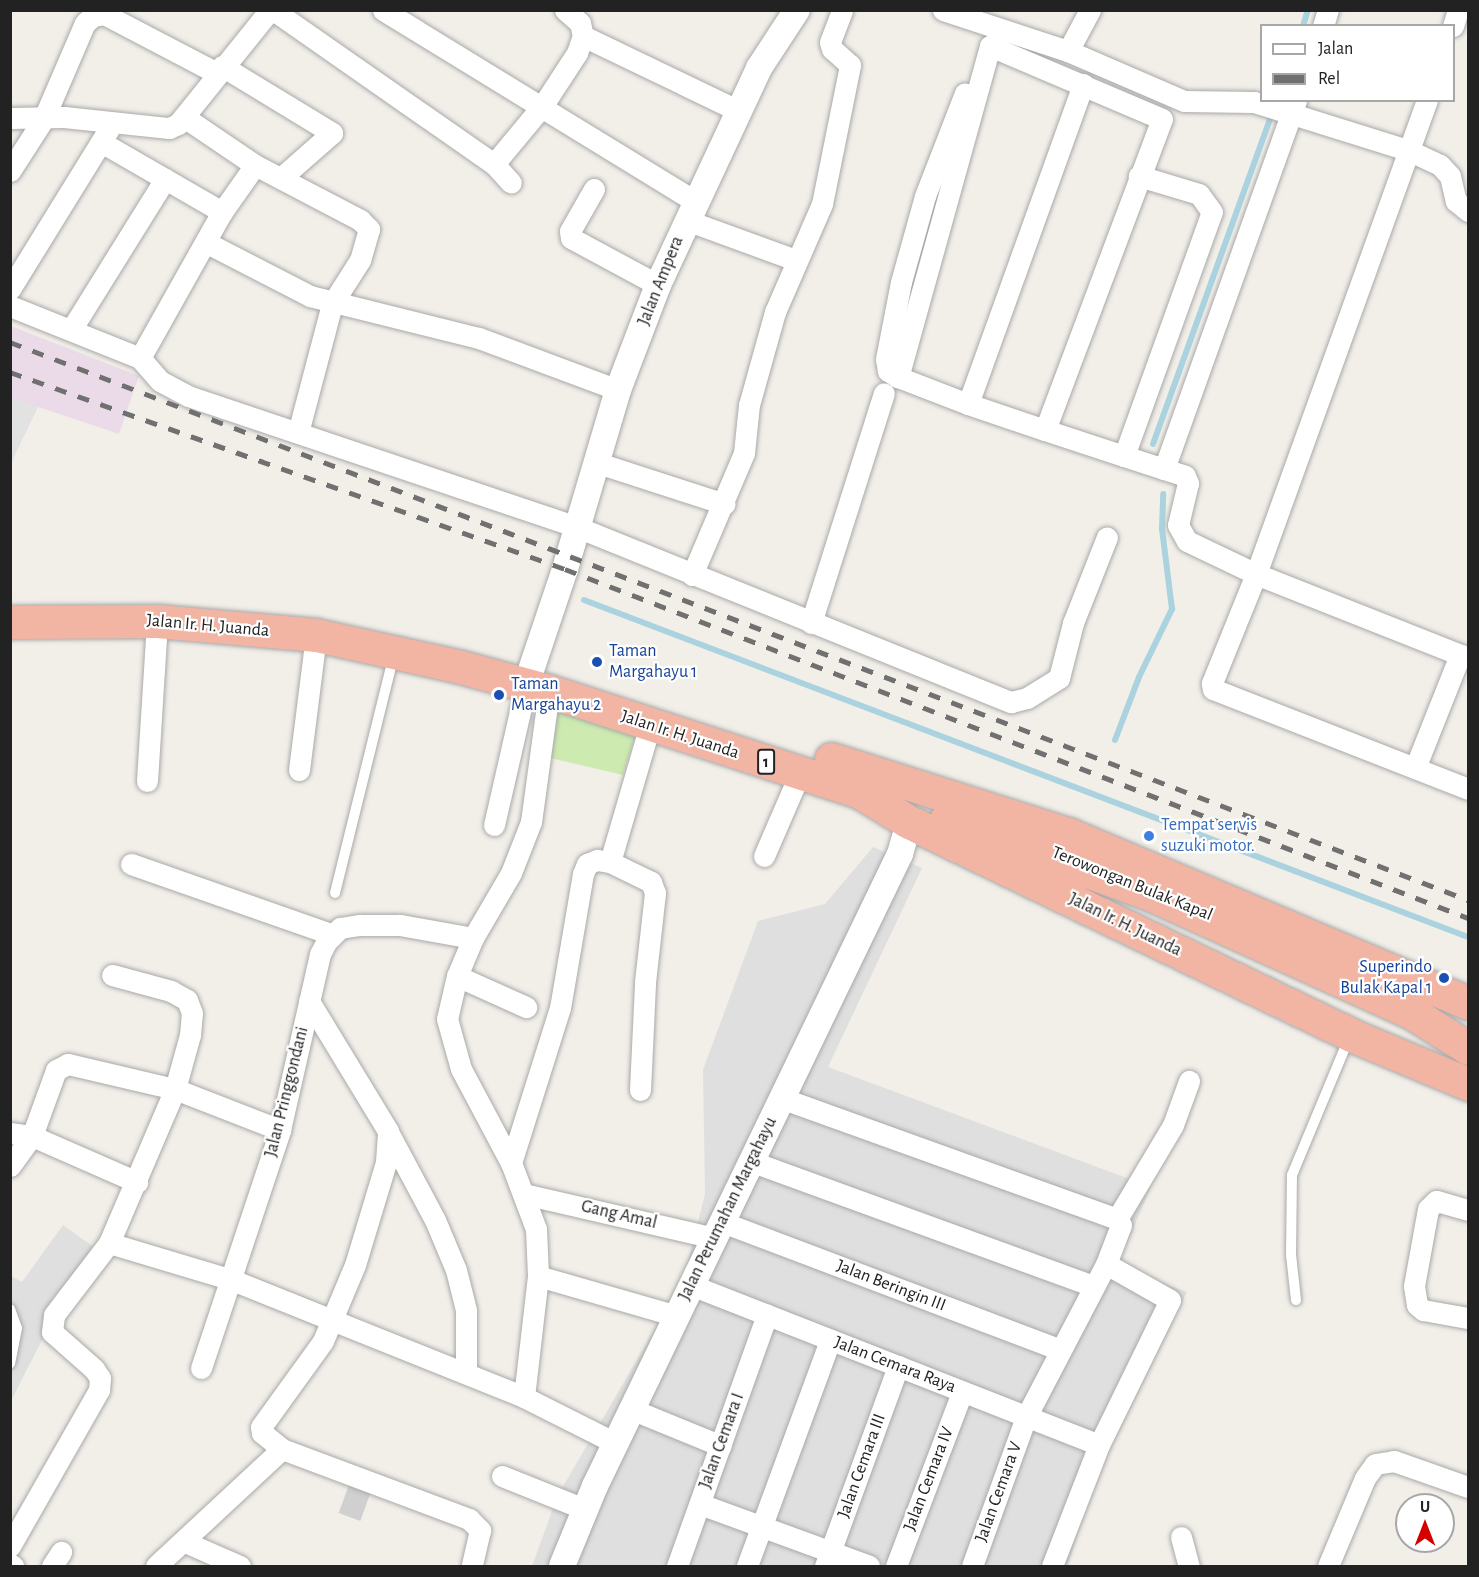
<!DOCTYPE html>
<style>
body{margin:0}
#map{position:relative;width:1479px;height:1577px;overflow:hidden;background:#f2efe9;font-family:"Alegreya Sans",sans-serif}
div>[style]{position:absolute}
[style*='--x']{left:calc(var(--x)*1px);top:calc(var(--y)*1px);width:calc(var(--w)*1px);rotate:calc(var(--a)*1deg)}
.residential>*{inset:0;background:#e0dfdf}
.industrial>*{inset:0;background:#ebdbe8}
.religious>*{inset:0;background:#d0d0d0;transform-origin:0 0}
.grass>*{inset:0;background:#cdebb0}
.parking>*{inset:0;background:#e2e2e2}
.stream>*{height:6px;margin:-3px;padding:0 3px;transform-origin:3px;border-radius:3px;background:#aad3df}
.roads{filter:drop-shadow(0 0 2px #a9a9a9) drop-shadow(0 0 2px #a9a9a9)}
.service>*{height:10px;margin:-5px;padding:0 5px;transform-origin:5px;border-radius:5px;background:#fff}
.minor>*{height:21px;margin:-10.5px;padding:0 10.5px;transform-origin:10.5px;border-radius:10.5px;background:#fff}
.tertiary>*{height:26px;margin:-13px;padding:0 13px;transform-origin:13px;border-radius:13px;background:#fff}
.trunk>*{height:33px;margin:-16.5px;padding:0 16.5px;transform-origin:16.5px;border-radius:16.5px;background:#f2b4a3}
.rail>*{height:4.5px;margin-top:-2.25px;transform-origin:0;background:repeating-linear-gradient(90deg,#707070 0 12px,transparent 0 24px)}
.dots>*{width:16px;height:16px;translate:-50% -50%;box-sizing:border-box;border:3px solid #fff;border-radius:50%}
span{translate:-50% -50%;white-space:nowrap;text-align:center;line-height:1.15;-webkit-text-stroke:4.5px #fff;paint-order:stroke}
.shield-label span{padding:2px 4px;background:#fff;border:2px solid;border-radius:4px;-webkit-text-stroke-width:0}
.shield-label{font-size:16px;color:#222;font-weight:700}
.street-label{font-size:18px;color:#222}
.transit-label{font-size:18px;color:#164399}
.left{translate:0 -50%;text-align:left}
.right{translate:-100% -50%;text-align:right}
.shop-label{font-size:18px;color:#366cbe}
.frame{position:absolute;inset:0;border:12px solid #222;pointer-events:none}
.legend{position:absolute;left:1260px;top:24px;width:195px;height:78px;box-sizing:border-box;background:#fff;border:2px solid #a7a7a7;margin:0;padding:8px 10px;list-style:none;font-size:18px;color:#222}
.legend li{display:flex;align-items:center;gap:12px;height:30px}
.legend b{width:30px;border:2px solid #a7a7a7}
.north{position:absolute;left:1395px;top:1493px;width:60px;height:60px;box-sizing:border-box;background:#fff;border:2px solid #a7a7a7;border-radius:50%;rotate:0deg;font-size:16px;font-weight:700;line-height:24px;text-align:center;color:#222}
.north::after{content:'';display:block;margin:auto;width:21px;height:27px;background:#d40000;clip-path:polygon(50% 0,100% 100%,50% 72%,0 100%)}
</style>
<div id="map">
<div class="residential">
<i style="clip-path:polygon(873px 847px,922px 868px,828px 1067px,1151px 1187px,1117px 1266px,1187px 1292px,1092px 1486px,1068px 1566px,532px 1566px,558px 1495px,683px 1281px,705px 1194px,703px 1070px,758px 921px,825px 904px)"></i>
<i style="clip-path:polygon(63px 1225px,95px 1248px,52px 1299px,44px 1336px,11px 1401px,11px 1276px,22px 1282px)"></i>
</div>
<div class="industrial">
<i style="clip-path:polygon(11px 326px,139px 376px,119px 434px,38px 407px,11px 463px)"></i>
</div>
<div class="religious">
<i style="left:350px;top:1482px;width:23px;height:33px;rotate:20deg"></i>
</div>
<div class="grass">
<i style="clip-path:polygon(555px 703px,636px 734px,623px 775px,546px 757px)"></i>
</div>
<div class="parking">
<i style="clip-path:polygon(11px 396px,37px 407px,11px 463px)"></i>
</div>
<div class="stream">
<i style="--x:1303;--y:26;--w:17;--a:-73"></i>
<i style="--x:1153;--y:444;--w:345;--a:-70.2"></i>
<i style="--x:584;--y:600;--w:946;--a:20.87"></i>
<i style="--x:1115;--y:740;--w:67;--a:-69.1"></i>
<i style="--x:1139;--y:677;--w:76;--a:-64.1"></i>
<i style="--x:1172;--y:609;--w:81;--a:-97.1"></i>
<i style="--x:1162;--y:529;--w:35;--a:-88"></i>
</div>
<div class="roads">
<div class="service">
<i style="--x:335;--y:893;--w:246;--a:-76.1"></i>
<i style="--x:1296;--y:1300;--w:45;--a:-96.3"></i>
<i style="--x:1291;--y:1255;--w:80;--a:-89.3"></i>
<i style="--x:1292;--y:1175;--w:148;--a:-67.4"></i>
<i style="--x:10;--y:1309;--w:20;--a:70"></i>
<i style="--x:17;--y:1328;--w:36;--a:101"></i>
</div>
<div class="minor">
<i style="--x:273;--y:10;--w:269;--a:34.9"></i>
<i style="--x:494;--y:164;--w:25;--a:48"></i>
<i style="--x:383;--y:10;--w:366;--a:31.5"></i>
<i style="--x:943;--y:10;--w:132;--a:18.2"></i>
<i style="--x:1068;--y:51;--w:126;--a:23.3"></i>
<i style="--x:1184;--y:101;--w:70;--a:0.8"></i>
<i style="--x:1254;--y:102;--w:164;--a:17.4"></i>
<i style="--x:1410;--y:151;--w:33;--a:25"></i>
<i style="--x:1440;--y:165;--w:15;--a:48"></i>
<i style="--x:1450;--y:176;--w:26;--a:77"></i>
<i style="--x:1456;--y:201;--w:16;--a:40"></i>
<i style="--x:1323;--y:26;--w:17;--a:-73"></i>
<i style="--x:1453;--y:26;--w:17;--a:-73"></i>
<i style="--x:583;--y:36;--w:173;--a:25.7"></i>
<i style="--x:1068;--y:51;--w:47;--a:-61.8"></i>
<i style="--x:222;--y:66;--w:129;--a:31.3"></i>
<i style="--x:332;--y:133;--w:68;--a:138.6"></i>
<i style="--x:1427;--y:100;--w:504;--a:109.84"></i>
<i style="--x:1256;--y:574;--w:118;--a:112"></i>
<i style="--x:1212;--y:683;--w:6;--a:81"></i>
<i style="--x:1213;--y:689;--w:274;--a:21.4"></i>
<i style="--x:184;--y:117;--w:86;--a:34.1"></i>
<i style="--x:255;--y:165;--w:119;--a:27.6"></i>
<i style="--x:360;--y:220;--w:13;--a:45"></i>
<i style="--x:369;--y:229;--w:32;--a:106"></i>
<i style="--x:360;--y:260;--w:52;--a:122.5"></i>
<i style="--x:332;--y:304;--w:133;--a:104.8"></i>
<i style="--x:10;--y:118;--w:54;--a:-1.1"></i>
<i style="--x:64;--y:117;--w:106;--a:6"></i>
<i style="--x:169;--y:128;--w:10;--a:-24"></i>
<i style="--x:178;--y:124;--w:146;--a:-51.1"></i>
<i style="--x:101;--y:142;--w:140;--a:30"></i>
<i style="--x:494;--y:164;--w:77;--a:-50.3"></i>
<i style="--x:543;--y:105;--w:62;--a:-56.8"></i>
<i style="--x:577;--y:53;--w:18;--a:-71"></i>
<i style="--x:583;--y:36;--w:13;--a:-103"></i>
<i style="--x:580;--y:23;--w:20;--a:-139"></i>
<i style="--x:10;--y:171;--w:63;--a:-57.3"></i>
<i style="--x:44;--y:118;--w:103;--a:-66.7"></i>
<i style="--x:85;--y:23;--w:11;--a:-41"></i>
<i style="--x:93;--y:16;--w:11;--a:-10"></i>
<i style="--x:104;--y:14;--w:127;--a:27.6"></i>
<i style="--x:594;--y:189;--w:48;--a:119.7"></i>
<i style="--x:570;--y:231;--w:7;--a:82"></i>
<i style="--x:571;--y:238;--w:99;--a:28.4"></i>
<i style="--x:686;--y:220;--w:117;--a:20"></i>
<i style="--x:207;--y:243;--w:116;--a:27.2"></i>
<i style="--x:310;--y:296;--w:174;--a:14"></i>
<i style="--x:479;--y:338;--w:148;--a:20.5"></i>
<i style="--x:10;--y:289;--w:194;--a:-58.3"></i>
<i style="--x:10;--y:306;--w:140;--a:21.8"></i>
<i style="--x:140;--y:358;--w:30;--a:49"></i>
<i style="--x:160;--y:381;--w:32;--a:28"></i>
<i style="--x:188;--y:396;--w:410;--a:18.6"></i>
<i style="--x:577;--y:527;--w:468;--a:22"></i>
<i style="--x:1011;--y:702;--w:16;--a:-14"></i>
<i style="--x:1027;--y:698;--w:38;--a:-32"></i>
<i style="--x:1059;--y:678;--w:57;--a:-75.7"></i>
<i style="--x:1073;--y:623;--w:92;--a:-68.4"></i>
<i style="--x:71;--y:330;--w:178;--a:-58.1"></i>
<i style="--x:140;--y:358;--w:167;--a:-60.7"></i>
<i style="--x:222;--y:212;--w:57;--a:-54.9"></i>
<i style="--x:898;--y:377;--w:12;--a:-149"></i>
<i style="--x:888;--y:371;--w:12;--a:-99"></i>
<i style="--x:886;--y:359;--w:78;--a:-79"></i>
<i style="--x:901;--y:282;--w:89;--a:-74.4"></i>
<i style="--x:925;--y:196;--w:110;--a:-68.8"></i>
<i style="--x:968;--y:404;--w:340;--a:-70.2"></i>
<i style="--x:1045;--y:430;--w:332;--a:-69.4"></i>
<i style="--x:1162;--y:119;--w:187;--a:-157"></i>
<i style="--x:990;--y:46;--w:344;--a:105.5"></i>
<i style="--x:898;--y:377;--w:75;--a:21.1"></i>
<i style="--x:968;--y:404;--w:81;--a:18.7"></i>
<i style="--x:1045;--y:430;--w:83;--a:18.2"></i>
<i style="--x:1124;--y:456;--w:42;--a:18"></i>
<i style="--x:1164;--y:469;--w:22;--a:18"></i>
<i style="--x:1185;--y:476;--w:8;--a:67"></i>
<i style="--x:1188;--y:483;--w:43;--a:103.4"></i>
<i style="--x:1178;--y:525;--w:18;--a:61"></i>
<i style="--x:1187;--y:541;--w:76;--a:25.6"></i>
<i style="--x:1256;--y:574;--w:228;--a:21.6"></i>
<i style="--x:1124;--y:456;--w:259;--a:-70.2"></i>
<i style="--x:1212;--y:212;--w:22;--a:-126"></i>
<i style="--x:1199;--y:194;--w:63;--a:-163.3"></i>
<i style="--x:598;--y:463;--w:133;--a:18"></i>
<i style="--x:1164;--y:469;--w:392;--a:-70.3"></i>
<i style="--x:692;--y:575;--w:133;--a:-66.9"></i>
<i style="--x:744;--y:453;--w:48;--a:-84.1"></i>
<i style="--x:749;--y:405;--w:97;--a:-74.4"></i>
<i style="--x:775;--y:312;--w:118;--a:-66.5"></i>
<i style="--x:822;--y:204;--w:142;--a:-78.6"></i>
<i style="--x:850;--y:65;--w:24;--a:-138"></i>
<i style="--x:832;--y:49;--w:7;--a:-106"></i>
<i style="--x:830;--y:42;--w:34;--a:-69"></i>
<i style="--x:811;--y:623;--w:241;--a:-72.4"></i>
<i style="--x:1415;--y:768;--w:122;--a:-68.3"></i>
<i style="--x:299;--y:770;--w:136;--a:-82.8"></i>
<i style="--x:147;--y:781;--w:160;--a:-86.4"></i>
<i style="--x:494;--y:825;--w:144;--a:-77.1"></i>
<i style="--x:764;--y:856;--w:90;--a:-66.6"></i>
<i style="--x:131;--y:864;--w:212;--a:19.3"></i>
<i style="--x:457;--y:976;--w:76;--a:24.2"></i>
<i style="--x:640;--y:1090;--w:108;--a:-87.3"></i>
<i style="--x:645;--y:982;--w:90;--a:-83.6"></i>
<i style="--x:655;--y:893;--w:12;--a:-110"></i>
<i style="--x:651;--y:882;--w:46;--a:-154"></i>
<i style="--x:610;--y:862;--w:143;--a:-73.7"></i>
<i style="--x:781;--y:1098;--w:357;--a:19.8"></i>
<i style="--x:1117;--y:1219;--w:7;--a:56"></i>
<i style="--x:1121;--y:1225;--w:42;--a:111"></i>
<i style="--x:1106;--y:1264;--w:173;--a:117.6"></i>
<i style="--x:1026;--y:1417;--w:158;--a:109.9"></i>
<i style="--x:388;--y:1132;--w:100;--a:61.9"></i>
<i style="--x:435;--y:1220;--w:54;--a:67.2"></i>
<i style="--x:456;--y:1270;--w:41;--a:76"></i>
<i style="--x:466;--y:1310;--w:63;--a:90"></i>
<i style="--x:10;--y:1133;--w:22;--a:8"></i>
<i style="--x:32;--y:1136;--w:115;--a:23.7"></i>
<i style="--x:750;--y:1161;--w:366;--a:20"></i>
<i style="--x:511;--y:1163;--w:163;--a:-72.5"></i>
<i style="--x:560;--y:1008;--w:136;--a:-80.3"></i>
<i style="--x:583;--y:874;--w:11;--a:-68"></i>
<i style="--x:587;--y:864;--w:11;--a:-22"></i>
<i style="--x:597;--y:860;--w:13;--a:9"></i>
<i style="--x:10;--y:1166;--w:37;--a:-54"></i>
<i style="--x:32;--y:1136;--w:70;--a:-70"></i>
<i style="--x:56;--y:1070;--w:13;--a:-27"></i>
<i style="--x:68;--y:1064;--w:110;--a:13.2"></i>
<i style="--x:175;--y:1089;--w:113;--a:21.3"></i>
<i style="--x:524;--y:1194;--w:195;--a:13"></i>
<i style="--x:1468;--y:1210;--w:33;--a:-164"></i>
<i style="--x:1436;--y:1201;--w:11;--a:135"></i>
<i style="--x:1428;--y:1209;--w:78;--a:100.3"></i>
<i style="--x:1414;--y:1286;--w:19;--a:81"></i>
<i style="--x:1417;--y:1305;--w:8;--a:40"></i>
<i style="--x:1423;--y:1310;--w:46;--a:10.1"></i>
<i style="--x:1117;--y:1219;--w:109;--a:-59.2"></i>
<i style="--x:1173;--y:1125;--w:47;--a:-70"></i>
<i style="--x:722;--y:1222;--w:362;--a:20.7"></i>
<i style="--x:109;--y:1243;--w:128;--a:16.7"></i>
<i style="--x:232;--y:1280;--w:315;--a:21.8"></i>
<i style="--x:524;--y:1397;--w:102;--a:26.8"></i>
<i style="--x:538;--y:1276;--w:145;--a:16.1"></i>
<i style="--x:691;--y:1285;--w:438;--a:21.4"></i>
<i style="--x:201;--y:1368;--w:251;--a:-71.6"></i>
<i style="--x:280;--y:1130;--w:180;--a:-77.2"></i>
<i style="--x:320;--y:954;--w:13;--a:-63"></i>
<i style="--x:326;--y:942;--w:20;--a:-45"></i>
<i style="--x:340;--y:928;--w:20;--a:-9"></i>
<i style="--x:360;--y:925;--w:40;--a:0"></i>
<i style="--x:400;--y:925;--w:74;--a:10.1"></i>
<i style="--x:524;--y:1397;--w:122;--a:-83.4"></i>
<i style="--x:538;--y:1276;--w:47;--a:-92.4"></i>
<i style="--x:536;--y:1229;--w:71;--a:-110.7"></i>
<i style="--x:511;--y:1163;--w:106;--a:-118"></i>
<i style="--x:461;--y:1069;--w:52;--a:-105.6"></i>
<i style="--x:447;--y:1019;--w:44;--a:-76.9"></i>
<i style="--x:457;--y:976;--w:41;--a:-67.2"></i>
<i style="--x:473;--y:938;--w:75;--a:-59.7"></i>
<i style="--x:511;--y:873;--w:55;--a:-68.6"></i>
<i style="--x:531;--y:822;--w:132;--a:-82.2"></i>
<i style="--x:631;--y:1409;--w:97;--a:22.3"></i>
<i style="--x:282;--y:1449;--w:200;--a:20.5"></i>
<i style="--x:469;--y:1519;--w:16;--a:45"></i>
<i style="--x:480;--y:1530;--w:37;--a:103"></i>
<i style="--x:502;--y:1476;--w:88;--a:21.9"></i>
<i style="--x:700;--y:1504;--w:180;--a:20.1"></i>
<i style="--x:1181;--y:1537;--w:30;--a:75"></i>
<i style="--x:185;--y:1542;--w:60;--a:23.6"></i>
<i style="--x:10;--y:1546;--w:180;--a:-60.3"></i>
<i style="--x:99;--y:1390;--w:12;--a:-85"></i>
<i style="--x:100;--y:1378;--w:11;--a:-124"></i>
<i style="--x:94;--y:1369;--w:56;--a:-138.6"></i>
<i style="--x:52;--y:1332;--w:17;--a:-83"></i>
<i style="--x:54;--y:1315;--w:91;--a:-52.6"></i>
<i style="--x:109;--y:1243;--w:168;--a:-66.8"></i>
<i style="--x:175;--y:1089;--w:56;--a:-74.5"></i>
<i style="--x:190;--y:1035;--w:22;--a:-85"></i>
<i style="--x:192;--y:1013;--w:14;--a:-111"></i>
<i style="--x:187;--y:1000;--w:18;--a:-151"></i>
<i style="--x:171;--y:991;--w:61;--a:-164.8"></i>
<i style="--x:10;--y:1564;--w:4;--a:34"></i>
<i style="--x:52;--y:1566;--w:17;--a:-57"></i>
<i style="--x:156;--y:1566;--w:172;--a:-42.9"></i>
<i style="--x:282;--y:1449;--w:26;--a:-141"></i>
<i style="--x:262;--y:1433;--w:6;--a:-99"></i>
<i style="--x:261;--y:1427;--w:106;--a:-54.2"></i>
<i style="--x:323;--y:1341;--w:82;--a:-67.2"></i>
<i style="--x:355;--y:1265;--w:108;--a:-73.2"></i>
<i style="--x:386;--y:1162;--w:31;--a:-86"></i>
<i style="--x:388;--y:1131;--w:152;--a:-121.3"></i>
<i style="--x:677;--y:1566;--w:267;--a:-70.3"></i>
<i style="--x:747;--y:1566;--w:241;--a:-69.8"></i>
<i style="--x:825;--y:1566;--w:213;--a:-69.9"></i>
<i style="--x:896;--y:1566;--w:186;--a:-69.2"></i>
<i style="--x:1052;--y:1566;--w:130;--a:-68.8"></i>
<i style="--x:1099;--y:1445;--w:161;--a:-63.9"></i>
<i style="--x:1170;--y:1300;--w:73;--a:-150.6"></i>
<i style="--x:1328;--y:1566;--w:95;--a:-67.2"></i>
<i style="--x:1365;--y:1478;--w:17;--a:-54"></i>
<i style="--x:1375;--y:1464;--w:19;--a:-9"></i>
<i style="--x:1394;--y:1461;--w:78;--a:19.4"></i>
</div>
<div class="tertiary">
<i style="--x:526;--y:685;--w:122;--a:-71.4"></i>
<i style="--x:565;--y:569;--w:187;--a:-73.5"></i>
<i style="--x:618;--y:390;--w:112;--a:-69.1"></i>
<i style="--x:658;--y:285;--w:239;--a:-65"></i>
<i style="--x:759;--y:68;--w:69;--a:-56.8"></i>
<i style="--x:562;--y:1566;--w:87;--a:-67.6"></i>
<i style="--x:595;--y:1486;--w:702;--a:-64.24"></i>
<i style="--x:900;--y:854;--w:33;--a:-74"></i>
</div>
<div class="trunk">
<i style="--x:10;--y:622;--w:147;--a:-0.4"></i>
<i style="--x:157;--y:621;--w:160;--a:5"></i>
<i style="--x:316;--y:635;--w:148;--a:12.4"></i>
<i style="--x:461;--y:667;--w:91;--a:15.3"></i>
<i style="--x:549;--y:691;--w:327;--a:18"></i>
<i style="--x:860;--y:792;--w:57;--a:31.5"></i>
<i style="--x:909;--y:822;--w:491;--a:25.7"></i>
<i style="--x:1351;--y:1035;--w:127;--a:22.7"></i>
<i style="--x:831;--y:759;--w:249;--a:17.6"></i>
<i style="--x:1068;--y:834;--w:434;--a:22.9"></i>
<i style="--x:946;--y:820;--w:217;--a:19.9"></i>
<i style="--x:1150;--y:894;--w:290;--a:24.4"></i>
<i style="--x:1414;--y:1014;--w:64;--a:32.2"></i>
</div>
</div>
<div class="rail">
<i style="--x:10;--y:342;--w:1561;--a:20.94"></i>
<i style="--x:10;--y:372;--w:589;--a:19.54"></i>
<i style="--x:565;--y:569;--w:968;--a:21.13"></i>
</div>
<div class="dots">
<i style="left:597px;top:662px;background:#1a4fb4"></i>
<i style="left:499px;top:695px;background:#1a4fb4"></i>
<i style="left:1149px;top:836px;background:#3f7fe0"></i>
<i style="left:1444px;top:978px;background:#1a4fb4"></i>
</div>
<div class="shield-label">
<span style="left:766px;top:762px">1</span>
</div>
<div class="street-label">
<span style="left:661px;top:281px;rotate:-68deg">Jalan Ampera</span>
<span style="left:208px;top:626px;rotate:5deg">Jalan Ir. H. Juanda</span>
<span style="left:680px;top:735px;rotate:18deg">Jalan Ir. H. Juanda</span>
<span style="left:1132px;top:884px;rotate:22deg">Terowongan Bulak Kapal</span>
<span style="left:1125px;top:925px;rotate:26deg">Jalan Ir. H. Juanda</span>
<span style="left:287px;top:1092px;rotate:-76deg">Jalan Pringgondani</span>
<span style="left:728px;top:1209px;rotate:-64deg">Jalan Perumahan Margahayu</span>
<span style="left:619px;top:1215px;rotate:13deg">Gang Amal</span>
<span style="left:891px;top:1286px;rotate:21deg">Jalan Beringin III</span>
<span style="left:895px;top:1365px;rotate:21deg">Jalan Cemara Raya</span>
<span style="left:722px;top:1441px;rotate:-70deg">Jalan Cemara I</span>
<span style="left:862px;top:1466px;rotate:-70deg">Jalan Cemara III</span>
<span style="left:929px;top:1479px;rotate:-69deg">Jalan Cemara IV</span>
<span style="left:999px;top:1492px;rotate:-70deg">Jalan Cemara V</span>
</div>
<div class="transit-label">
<span class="left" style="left:609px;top:662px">Taman<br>Margahayu 1</span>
<span class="left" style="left:511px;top:695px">Taman<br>Margahayu 2</span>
<span class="right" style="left:1432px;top:978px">Superindo<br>Bulak Kapal 1</span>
</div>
<div class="shop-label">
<span class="left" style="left:1161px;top:836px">Tempat servis<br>suzuki motor.</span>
</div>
<div class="frame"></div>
<ul class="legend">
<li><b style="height:8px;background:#fff"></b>Jalan</li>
<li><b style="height:8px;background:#707070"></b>Rel</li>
</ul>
<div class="north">U</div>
</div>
